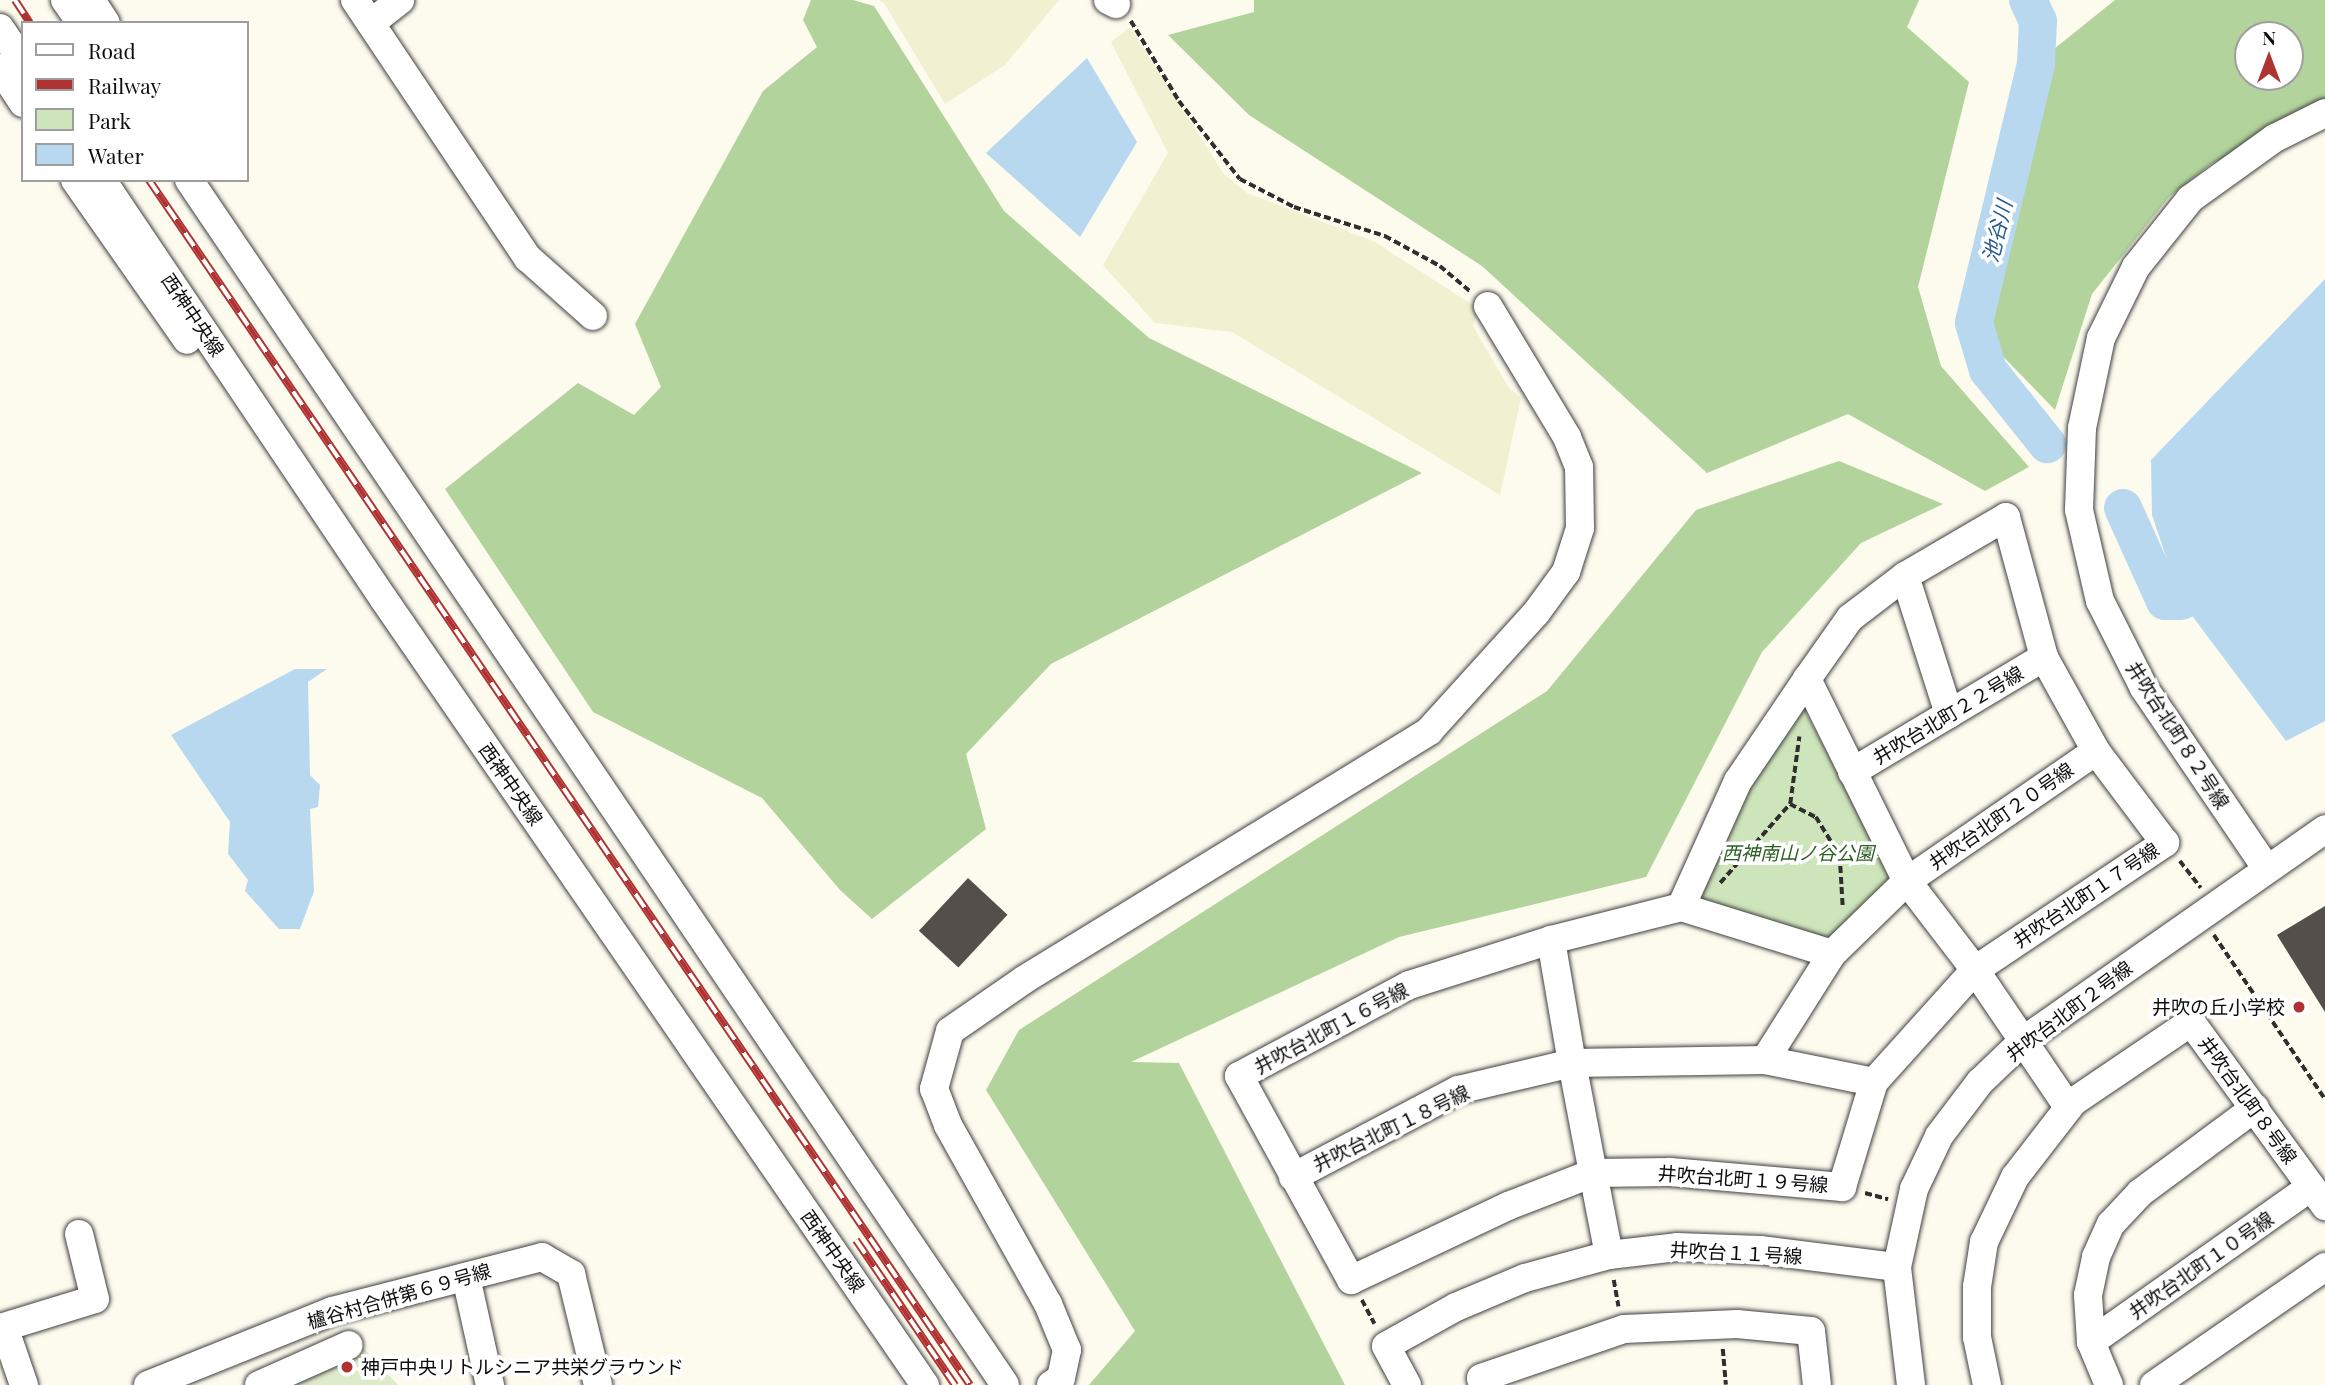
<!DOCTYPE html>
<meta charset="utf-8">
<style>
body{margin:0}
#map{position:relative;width:2325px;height:1385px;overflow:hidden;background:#fdfbee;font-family:"Playfair Display","Noto Sans JP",serif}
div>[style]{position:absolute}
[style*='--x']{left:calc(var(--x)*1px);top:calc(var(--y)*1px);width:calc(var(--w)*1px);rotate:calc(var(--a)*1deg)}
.farmland>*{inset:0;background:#f1f0d0}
.green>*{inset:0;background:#cee4bb}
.forest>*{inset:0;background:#b2d39c}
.pitch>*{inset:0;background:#dfeccc}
.water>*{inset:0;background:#b8d8f0}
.river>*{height:38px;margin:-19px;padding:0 19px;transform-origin:19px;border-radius:19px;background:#b8d8f0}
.building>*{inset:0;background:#544f4a;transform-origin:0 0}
.path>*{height:3.5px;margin-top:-1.75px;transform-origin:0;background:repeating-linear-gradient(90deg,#2f2f2f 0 7px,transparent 0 10.5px)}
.roads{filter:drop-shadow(0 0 2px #404040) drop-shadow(0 0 2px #404040)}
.minor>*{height:28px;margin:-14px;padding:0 14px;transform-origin:14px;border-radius:14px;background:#fff}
.rail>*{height:8px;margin-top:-4px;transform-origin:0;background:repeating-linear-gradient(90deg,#fff 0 16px,#af3333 0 32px);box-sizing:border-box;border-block:2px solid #af3333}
.dots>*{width:19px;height:19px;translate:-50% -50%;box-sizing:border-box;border:4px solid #fff;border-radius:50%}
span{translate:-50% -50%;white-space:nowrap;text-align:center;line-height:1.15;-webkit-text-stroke:7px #fff;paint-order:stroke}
.street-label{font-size:19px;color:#0d0d0d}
.park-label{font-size:19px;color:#2d5e24;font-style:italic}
.poi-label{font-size:19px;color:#0d0d0d}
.right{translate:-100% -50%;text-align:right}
.left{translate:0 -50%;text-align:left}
.water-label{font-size:21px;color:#235b92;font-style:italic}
.legend{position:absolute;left:21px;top:21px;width:228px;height:161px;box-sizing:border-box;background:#fff;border:2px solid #9e9e9e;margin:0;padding:9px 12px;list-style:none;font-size:21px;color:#0d0d0d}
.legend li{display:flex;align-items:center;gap:14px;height:35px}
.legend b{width:35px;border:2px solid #9e9e9e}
.north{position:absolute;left:2234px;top:21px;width:70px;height:70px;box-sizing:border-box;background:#fff;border:2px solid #9e9e9e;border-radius:50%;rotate:0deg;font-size:19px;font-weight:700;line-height:28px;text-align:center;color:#0d0d0d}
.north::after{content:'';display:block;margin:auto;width:24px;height:32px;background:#af3333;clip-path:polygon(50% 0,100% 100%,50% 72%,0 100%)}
</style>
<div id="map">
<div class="farmland">
<i style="clip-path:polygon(878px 0,1059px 0,1005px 65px,945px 104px,884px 3px)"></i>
<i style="clip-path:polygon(1130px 27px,1224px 174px,1247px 193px,1375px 242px,1479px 309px,1473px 326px,1509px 388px,1521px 398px,1500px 495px,1232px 332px,1155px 323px,1103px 265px,1168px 153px,1111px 42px)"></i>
</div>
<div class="green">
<i style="clip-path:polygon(1802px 705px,1891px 872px,1886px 889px,1829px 940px,1696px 900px,1745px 790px)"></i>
</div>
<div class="forest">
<i style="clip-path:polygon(811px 0,853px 0,874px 6px,1004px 211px,1149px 338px,1422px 473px,1051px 664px,966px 754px,986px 829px,872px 919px,840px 890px,762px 798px,593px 712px,445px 489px,578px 383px,634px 415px,661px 387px,635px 324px,763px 91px,817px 47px,803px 20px)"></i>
<i style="clip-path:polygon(1254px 0,1919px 0,1907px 27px,1969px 82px,1918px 287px,1941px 366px,2029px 467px,1985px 491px,1848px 414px,1707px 473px,1482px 266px,1249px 115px,1168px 35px,1254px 12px)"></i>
<i style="clip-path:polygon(evenodd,2115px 0,2325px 0,2325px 103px,2211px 164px,2169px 197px,2092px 294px,2055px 410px,1992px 345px,1990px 297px,2049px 53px,2115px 0,2248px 35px,2290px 35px,2290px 77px,2248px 77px,2248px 35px)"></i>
<i style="clip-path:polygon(1839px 461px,1943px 504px,1861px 543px,1762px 652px,1646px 877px,1399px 937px,1131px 1062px,1179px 1063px,1345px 1385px,1089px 1385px,1135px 1331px,986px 1090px,1019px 1030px,1547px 691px,1696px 510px)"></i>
</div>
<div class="pitch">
<i style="clip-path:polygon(361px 1345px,398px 1385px,275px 1385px)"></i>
</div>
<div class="water">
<i style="clip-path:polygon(1087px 58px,1137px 142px,1080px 237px,986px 153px)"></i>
<i style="clip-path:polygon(2325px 279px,2325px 721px,2286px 741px,2181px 601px,2152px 515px,2151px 460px)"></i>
<i style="clip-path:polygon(295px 669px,327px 669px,308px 682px,310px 775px,320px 785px,318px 807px,310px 809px,314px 891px,300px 929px,279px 929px,245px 891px,248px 880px,228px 854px,230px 822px,171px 735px)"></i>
</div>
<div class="river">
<i style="--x:2028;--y:0;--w:23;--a:65"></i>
<i style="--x:2038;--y:21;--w:43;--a:92.7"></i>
<i style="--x:2036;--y:64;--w:266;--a:103.5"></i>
<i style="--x:1974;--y:323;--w:49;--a:73.4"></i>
<i style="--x:1988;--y:370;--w:95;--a:51.4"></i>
<i style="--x:2123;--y:508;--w:102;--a:65.7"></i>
<i style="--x:2165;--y:601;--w:16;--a:0"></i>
</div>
<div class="building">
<i style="left:968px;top:878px;width:54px;height:72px;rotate:43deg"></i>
<i style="clip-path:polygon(2325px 906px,2325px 1012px,2277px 935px)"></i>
</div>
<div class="path">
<i style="--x:1131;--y:21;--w:93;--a:59"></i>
<i style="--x:1179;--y:101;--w:99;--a:52"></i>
<i style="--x:1240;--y:179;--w:61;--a:27.4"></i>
<i style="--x:1294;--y:207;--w:96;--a:17.7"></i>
<i style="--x:1385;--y:236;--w:63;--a:28.6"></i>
<i style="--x:1440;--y:266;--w:39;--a:40"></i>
<i style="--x:1790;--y:804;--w:29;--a:27"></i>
<i style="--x:1816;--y:817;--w:46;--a:58.4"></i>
<i style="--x:1840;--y:856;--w:52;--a:86.7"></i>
<i style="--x:2180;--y:861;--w:34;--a:52"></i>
<i style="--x:1720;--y:883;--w:106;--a:-48.5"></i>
<i style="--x:1790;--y:804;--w:68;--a:-82.3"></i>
<i style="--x:2214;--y:935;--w:198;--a:55.9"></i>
<i style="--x:1865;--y:1193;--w:24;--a:15"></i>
<i style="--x:1614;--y:1280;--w:27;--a:80"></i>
<i style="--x:1362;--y:1300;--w:27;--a:62"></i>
<i style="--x:1723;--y:1349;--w:36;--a:85"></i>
</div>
<div class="roads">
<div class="minor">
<i style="--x:65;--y:0;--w:28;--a:55"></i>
<i style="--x:91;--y:0;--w:27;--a:57"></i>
<i style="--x:355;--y:0;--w:311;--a:56.2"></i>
<i style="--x:528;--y:258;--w:87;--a:41.7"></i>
<i style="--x:1108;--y:0;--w:9;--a:27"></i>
<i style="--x:371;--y:23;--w:37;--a:-38"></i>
<i style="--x:0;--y:28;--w:41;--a:55.9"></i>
<i style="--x:0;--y:68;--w:42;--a:56.7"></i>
<i style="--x:75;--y:180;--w:195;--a:55"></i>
<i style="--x:102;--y:180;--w:504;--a:56.09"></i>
<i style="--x:383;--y:598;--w:956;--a:55.45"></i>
<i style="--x:189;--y:180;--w:1455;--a:55.89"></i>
<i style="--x:1905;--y:576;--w:145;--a:72.3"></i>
<i style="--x:1852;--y:772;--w:224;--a:-30.9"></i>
<i style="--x:2267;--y:869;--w:219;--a:-124.2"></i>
<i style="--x:2144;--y:688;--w:97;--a:-116.8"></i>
<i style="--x:2100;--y:601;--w:93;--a:-103"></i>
<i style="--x:2079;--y:510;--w:82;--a:-87.9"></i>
<i style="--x:2082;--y:428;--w:92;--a:-78.1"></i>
<i style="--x:2101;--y:338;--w:79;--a:-63.8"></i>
<i style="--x:2136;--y:267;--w:87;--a:-51.5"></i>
<i style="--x:2190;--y:199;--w:105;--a:-35.7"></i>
<i style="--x:2275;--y:138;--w:56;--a:-26.6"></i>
<i style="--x:1681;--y:907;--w:158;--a:17.3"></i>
<i style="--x:1551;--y:940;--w:134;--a:-14.2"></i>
<i style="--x:1681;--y:907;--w:138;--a:-65.7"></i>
<i style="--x:1738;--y:781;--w:123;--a:-55.9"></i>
<i style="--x:1765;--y:1060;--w:125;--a:-57.7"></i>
<i style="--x:1832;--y:954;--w:105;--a:-44.2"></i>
<i style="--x:1907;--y:881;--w:229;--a:-34.5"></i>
<i style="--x:1293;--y:1177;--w:187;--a:-27.8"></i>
<i style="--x:1458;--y:1090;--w:117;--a:-13.3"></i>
<i style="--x:1572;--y:1063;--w:193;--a:-0.9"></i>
<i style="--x:1765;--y:1060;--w:111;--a:11.4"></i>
<i style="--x:1609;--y:1255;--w:84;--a:-101"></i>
<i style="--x:1593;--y:1173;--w:112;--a:-100.8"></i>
<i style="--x:1572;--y:1063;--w:125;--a:-99.7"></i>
<i style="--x:1551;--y:940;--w:149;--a:162.4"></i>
<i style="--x:1409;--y:985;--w:193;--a:151.8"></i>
<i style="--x:1239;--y:1076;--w:233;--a:61.2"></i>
<i style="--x:1351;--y:1280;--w:174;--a:-25.2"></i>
<i style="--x:1508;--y:1206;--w:91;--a:-21.2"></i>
<i style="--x:1593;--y:1173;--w:77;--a:-0.7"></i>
<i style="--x:1670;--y:1172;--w:173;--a:5"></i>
<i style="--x:1842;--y:1187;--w:110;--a:-73.1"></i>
<i style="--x:1874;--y:1082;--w:151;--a:-48"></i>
<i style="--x:1975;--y:970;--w:229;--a:-33.8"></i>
<i style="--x:2165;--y:843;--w:115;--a:-126.9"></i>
<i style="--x:2096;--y:751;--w:107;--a:-119"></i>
<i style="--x:2044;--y:657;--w:145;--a:-105.2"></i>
<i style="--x:2006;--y:517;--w:117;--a:149.7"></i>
<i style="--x:1905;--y:576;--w:69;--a:142.6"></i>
<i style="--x:1850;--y:618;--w:75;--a:125.2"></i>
<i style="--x:1807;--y:679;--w:225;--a:63.7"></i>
<i style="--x:1907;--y:881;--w:112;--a:52.6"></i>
<i style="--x:1975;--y:970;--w:166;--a:55.8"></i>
<i style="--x:466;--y:1277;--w:111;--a:77.5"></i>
<i style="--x:2091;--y:1342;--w:269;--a:-35.2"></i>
<i style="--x:24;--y:1385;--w:61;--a:-109"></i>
<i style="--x:4;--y:1327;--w:95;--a:-17.1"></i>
<i style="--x:95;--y:1299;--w:67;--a:-103.8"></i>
<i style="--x:148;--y:1385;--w:198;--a:-21.9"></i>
<i style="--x:332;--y:1311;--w:217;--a:-14.4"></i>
<i style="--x:542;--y:1257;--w:34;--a:30"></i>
<i style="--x:571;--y:1274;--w:114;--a:76.3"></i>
<i style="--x:259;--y:1385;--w:98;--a:-24"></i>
<i style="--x:1051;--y:1385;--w:12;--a:-35"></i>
<i style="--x:1061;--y:1378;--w:29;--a:-78"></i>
<i style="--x:1067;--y:1350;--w:50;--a:-112.4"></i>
<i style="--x:1048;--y:1304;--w:205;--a:-119.2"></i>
<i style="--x:948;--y:1125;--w:39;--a:-111"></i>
<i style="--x:934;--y:1089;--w:60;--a:-74.6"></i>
<i style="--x:950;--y:1031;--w:91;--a:-34.7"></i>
<i style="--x:1025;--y:979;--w:474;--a:-31.5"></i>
<i style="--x:1429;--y:731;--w:159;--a:-47.8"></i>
<i style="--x:1536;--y:613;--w:51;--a:-53.8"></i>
<i style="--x:1566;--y:572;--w:46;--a:-72.3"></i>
<i style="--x:1580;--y:528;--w:61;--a:-90.9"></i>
<i style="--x:1579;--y:467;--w:32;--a:-112"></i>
<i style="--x:1567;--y:437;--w:153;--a:-121.1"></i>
<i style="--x:1407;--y:1385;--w:44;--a:-118.3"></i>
<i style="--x:1386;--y:1346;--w:80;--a:-29.1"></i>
<i style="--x:1456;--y:1307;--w:75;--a:-22.8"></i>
<i style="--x:1525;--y:1278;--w:87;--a:-15.3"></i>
<i style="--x:1609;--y:1255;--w:68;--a:-6.7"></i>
<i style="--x:1677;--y:1247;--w:83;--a:2.1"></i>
<i style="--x:1760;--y:1250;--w:138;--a:7.1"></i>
<i style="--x:1483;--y:1385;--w:7;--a:-106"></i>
<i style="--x:1481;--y:1378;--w:151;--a:-18.9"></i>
<i style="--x:1624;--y:1329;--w:113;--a:-2.5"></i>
<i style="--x:1737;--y:1324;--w:74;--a:5.4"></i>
<i style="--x:1811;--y:1331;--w:54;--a:83.7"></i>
<i style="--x:1911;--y:1385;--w:119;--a:-96.8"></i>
<i style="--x:1897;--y:1267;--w:80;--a:-77.7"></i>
<i style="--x:1914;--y:1189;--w:59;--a:-64.7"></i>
<i style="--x:1939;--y:1136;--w:68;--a:-52.8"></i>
<i style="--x:1980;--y:1082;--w:61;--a:-43.7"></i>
<i style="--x:2024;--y:1040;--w:368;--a:-35"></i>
<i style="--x:1987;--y:1385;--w:49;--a:-101.8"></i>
<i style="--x:1977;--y:1337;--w:50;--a:-90"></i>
<i style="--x:1977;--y:1287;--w:46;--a:-81.2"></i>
<i style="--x:1984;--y:1242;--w:72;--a:-64.5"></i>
<i style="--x:2015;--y:1177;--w:95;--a:-52.3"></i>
<i style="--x:2073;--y:1102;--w:143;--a:-34.1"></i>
<i style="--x:2191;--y:1022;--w:228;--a:53.9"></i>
<i style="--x:2109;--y:1385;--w:47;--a:-112.7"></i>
<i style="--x:2091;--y:1342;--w:47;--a:-93.7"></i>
<i style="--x:2088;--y:1295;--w:39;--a:-78"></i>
<i style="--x:2096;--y:1257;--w:36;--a:-66"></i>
<i style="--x:2111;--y:1224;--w:42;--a:-46.9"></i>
<i style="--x:2140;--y:1193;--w:143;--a:-36.5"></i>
<i style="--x:2154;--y:1385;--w:208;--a:-34.6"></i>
</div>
</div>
<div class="rail">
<i style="--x:15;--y:0;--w:27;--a:57"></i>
<i style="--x:149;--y:180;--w:1458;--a:55.73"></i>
<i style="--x:856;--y:1240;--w:176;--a:55.7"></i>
</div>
<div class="dots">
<i style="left:2299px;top:1007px;background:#af3333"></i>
<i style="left:347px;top:1367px;background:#af3333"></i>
</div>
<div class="street-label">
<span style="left:193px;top:315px;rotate:56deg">西神中央線</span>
<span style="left:1948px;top:715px;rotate:-31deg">井吹台北町２２号線</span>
<span style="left:2178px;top:735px;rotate:57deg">井吹台北町８２号線</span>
<span style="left:511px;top:784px;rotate:55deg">西神中央線</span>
<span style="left:2001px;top:816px;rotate:-35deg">井吹台北町２０号線</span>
<span style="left:2086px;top:895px;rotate:-34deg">井吹台北町１７号線</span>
<span style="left:2069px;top:1011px;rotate:-37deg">井吹台北町２号線</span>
<span style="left:1331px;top:1028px;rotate:-28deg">井吹台北町１６号線</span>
<span style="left:2248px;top:1100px;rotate:54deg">井吹台北町８号線</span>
<span style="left:1391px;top:1128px;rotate:-26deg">井吹台北町１８号線</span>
<span style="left:1743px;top:1179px;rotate:4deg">井吹台北町１９号線</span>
<span style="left:833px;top:1251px;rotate:55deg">西神中央線</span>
<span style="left:1736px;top:1253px;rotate:3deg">井吹台１１号線</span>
<span style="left:2201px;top:1265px;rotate:-35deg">井吹台北町１０号線</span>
<span style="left:399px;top:1296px;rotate:-16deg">櫨谷村合併第６９号線</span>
</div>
<div class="park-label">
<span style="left:1798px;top:853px">西神南山ノ谷公園</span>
</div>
<div class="poi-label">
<span class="right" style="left:2285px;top:1007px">井吹の丘小学校</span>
<span class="left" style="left:361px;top:1367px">神戸中央リトルシニア共栄グラウンド</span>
</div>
<div class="water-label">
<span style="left:1996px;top:231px;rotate:-76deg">池谷川</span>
</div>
<ul class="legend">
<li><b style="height:9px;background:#fff"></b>Road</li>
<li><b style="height:9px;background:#af3333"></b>Railway</li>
<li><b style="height:19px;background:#cee4bb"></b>Park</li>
<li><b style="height:19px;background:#b8d8f0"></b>Water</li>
</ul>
<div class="north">N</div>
</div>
